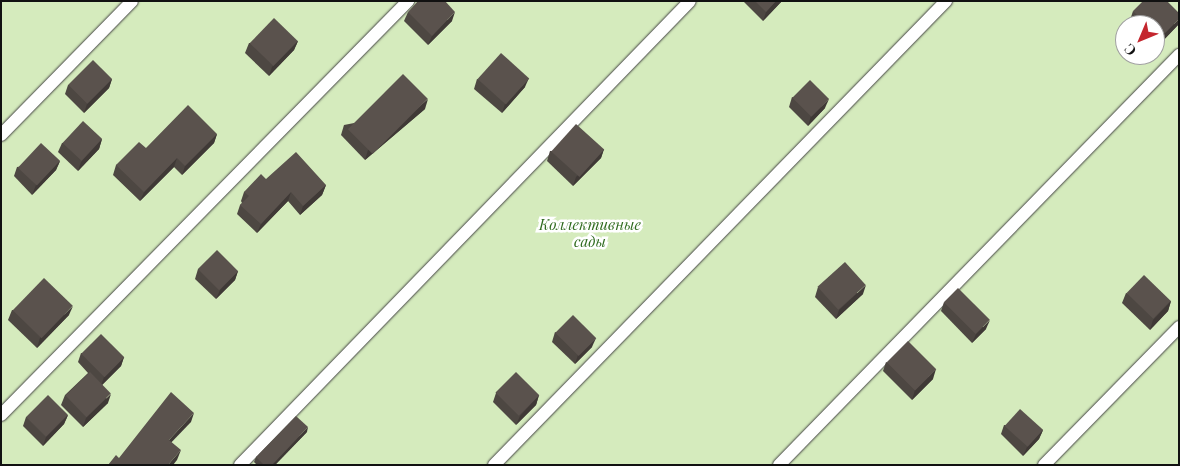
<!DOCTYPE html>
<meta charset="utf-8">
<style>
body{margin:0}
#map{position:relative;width:1180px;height:466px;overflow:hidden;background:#fffdf5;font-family:"Playfair Display",serif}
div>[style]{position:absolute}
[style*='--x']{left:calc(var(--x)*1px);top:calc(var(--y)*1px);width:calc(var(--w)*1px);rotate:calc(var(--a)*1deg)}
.green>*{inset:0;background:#d5ebbd}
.roads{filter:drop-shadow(0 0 1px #444) drop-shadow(0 0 1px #444)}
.service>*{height:12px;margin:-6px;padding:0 6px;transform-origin:6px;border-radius:6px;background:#fff}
.wall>*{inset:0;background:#4d4742}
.shaded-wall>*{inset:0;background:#3f3936}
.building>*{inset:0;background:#5a524d;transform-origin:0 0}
span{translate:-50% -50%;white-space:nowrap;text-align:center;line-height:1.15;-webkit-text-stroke:5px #fff;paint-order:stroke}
.park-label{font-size:15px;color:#2f6b1f;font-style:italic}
.frame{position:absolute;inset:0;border:2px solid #111;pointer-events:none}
.north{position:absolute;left:1115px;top:15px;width:50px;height:50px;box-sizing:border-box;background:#fff;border:1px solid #a0a0a0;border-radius:50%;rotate:225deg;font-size:14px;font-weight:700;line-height:20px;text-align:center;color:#111}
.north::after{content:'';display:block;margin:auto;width:18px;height:22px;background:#c4262e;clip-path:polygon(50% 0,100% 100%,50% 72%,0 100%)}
</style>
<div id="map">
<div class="green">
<i style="clip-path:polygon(evenodd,1px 1px,1179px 1px,1179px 465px,1px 465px,1px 1px,1125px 25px,1155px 25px,1155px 55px,1125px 55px,1125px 25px)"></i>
</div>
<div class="roads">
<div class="service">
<i style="--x:1;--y:135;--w:187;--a:-45.6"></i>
<i style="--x:1;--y:415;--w:581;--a:-45.49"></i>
<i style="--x:240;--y:465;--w:646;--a:-45.88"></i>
<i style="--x:494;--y:465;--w:648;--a:-45.75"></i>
<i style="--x:779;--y:465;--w:573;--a:-45.71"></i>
<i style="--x:1044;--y:465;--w:193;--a:-45.6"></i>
</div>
</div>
<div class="wall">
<i style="clip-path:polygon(743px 1px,782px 1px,763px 21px)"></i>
<i style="clip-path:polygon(1133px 11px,1178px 25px,1157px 47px,1155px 45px,1155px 25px,1135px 25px,1130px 20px)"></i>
<i style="clip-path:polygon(408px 12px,452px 21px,428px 45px,404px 21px)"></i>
<i style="clip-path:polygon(298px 41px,294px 50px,269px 76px,245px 53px,249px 43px)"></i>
<i style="clip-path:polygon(112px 79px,109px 88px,84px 113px,65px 94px,68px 85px)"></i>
<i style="clip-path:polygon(477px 79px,525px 87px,502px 113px,474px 89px)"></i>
<i style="clip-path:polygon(792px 97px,825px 108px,808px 126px,789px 107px)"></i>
<i style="clip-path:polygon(425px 109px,365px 160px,341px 135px,344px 125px)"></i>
<i style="clip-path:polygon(217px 134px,214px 143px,182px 175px,174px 167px,140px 201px,113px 175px,116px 165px,146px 148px)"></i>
<i style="clip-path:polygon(102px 139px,99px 149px,78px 171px,58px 152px,62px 143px)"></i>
<i style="clip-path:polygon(604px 149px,601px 158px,573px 186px,547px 161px,550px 151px)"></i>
<i style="clip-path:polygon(60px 161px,56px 170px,32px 195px,14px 176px,17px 167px)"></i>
<i style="clip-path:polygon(266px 179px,326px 185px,322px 195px,300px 215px,288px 201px,257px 233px,237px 214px,240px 205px,242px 203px,241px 201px,244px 192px)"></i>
<i style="clip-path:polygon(198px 269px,238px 271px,235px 280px,216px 299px,195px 279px)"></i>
<i style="clip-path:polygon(818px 287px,863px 294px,836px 319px,815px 297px)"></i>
<i style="clip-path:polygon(1126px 293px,1171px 301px,1168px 311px,1150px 330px,1122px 303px)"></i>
<i style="clip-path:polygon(944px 302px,986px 329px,972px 343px,941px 311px)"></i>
<i style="clip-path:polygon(12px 310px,69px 315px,37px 348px,8px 320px)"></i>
<i style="clip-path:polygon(555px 332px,592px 347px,575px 364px,552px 342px)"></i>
<i style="clip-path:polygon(81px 353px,124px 357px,121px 366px,102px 385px,108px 403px,83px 427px,61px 405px,65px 395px,88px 373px,78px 362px)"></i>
<i style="clip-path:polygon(886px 362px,933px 379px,912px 400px,883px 371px)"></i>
<i style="clip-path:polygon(496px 393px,539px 395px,536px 405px,516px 425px,493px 402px)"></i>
<i style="clip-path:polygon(68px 415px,64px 424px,43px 446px,23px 426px,26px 417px)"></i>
<i style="clip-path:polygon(1004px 425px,1043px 430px,1039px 439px,1023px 456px,1001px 434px)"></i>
<i style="clip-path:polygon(307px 432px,275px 465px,257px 465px,254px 462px,256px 457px)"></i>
</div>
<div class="shaded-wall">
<i style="clip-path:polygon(776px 1px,782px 1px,763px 21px,766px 12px)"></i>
<i style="clip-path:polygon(455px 12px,452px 21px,428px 45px,432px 36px)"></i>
<i style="clip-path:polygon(1179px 19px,1178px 25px,1157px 47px,1160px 38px)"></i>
<i style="clip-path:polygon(298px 41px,294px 50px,269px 76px,272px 67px)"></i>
<i style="clip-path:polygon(529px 78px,525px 87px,502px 113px,505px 104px)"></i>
<i style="clip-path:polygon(112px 79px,109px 88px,84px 113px,87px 104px)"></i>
<i style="clip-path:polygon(428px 99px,425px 109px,365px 160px,368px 150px)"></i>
<i style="clip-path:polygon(829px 99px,825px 108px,808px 126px,811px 116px)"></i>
<i style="clip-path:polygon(217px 134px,214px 143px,182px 175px,185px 166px)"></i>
<i style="clip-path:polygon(102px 139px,99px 149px,78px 171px,81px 162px)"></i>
<i style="clip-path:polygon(604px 149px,601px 158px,573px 186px,576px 177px)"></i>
<i style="clip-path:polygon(177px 158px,174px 167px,140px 201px,144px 192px)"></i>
<i style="clip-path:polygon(60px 161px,56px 170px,32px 195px,36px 185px)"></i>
<i style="clip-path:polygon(326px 185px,322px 195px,300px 215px,303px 206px)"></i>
<i style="clip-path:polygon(291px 192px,288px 201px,257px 233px,261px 224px)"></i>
<i style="clip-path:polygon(238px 271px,235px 280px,216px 299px,220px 290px)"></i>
<i style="clip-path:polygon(866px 285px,863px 294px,836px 319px,839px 310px)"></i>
<i style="clip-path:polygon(1171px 301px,1168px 311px,1150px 330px,1153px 320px)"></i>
<i style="clip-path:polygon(73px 306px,69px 315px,37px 348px,40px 338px)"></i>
<i style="clip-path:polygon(990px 320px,986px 329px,972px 343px,976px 334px)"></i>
<i style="clip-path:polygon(596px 338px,592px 347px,575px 364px,578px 355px)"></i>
<i style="clip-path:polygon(124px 357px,121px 366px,101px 386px,104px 377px)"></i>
<i style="clip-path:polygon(936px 369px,933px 379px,912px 400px,915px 390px)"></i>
<i style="clip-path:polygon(111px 394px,108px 403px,83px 427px,86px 418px)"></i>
<i style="clip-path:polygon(539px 395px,536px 405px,516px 425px,520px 416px)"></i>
<i style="clip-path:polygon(194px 413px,191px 422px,165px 449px,169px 440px)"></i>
<i style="clip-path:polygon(68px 415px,64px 424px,43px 446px,46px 437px)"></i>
<i style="clip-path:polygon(308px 427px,307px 432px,275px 465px,272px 465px)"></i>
<i style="clip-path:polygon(1043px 430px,1039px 439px,1023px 456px,1027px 447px)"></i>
<i style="clip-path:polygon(181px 450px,177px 460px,173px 465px,168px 465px)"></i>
</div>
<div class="building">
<i style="clip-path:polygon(418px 1px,445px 1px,455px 12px,432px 36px,408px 12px)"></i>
<i style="clip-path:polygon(755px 1px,776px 1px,766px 12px)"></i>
<i style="clip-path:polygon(1143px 1px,1167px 1px,1179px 13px,1179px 19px,1160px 38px,1155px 32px,1155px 25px,1147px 25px,1133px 11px)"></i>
<i style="left:274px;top:18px;width:33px;height:35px;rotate:44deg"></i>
<i style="left:501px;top:53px;width:38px;height:35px;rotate:42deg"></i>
<i style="left:93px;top:60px;width:27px;height:35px;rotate:45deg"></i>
<i style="left:403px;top:74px;width:35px;height:78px;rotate:45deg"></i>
<i style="left:810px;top:80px;width:27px;height:25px;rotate:45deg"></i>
<i style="clip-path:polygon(188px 105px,217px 134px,185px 166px,177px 158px,144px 192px,116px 165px,139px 142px,146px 148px)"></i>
<i style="left:83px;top:121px;width:26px;height:30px;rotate:43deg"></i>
<i style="left:576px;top:124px;width:38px;height:37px;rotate:42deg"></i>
<i style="left:41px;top:143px;width:26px;height:34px;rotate:43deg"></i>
<i style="clip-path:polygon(296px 152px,326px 185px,303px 206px,291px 192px,261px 224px,240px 205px,249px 196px,244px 192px,261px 174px,266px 179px)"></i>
<i style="left:217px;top:250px;width:30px;height:27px;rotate:45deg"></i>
<i style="left:845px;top:262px;width:31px;height:37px;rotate:48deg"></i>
<i style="left:1144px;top:275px;width:37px;height:25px;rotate:44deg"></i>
<i style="left:44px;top:278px;width:40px;height:45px;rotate:44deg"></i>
<i style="left:958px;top:288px;width:45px;height:20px;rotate:45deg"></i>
<i style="left:573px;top:315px;width:33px;height:25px;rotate:45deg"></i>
<i style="left:101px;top:334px;width:33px;height:28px;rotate:45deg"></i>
<i style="left:908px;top:341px;width:40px;height:30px;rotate:45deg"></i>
<i style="left:90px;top:372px;width:30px;height:34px;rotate:46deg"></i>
<i style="left:516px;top:372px;width:33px;height:29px;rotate:45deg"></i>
<i style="clip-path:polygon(171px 392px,194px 413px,169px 440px,181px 450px,168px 465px,108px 465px,116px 455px,119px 458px)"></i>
<i style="left:48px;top:395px;width:28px;height:31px;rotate:45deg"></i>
<i style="left:1020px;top:409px;width:31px;height:23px;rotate:42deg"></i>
<i style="clip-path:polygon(296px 416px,308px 427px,272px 465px,264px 465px,256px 457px)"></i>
</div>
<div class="park-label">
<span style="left:590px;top:233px">Коллективные<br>сады</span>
</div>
<div class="frame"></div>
<div class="north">С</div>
</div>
